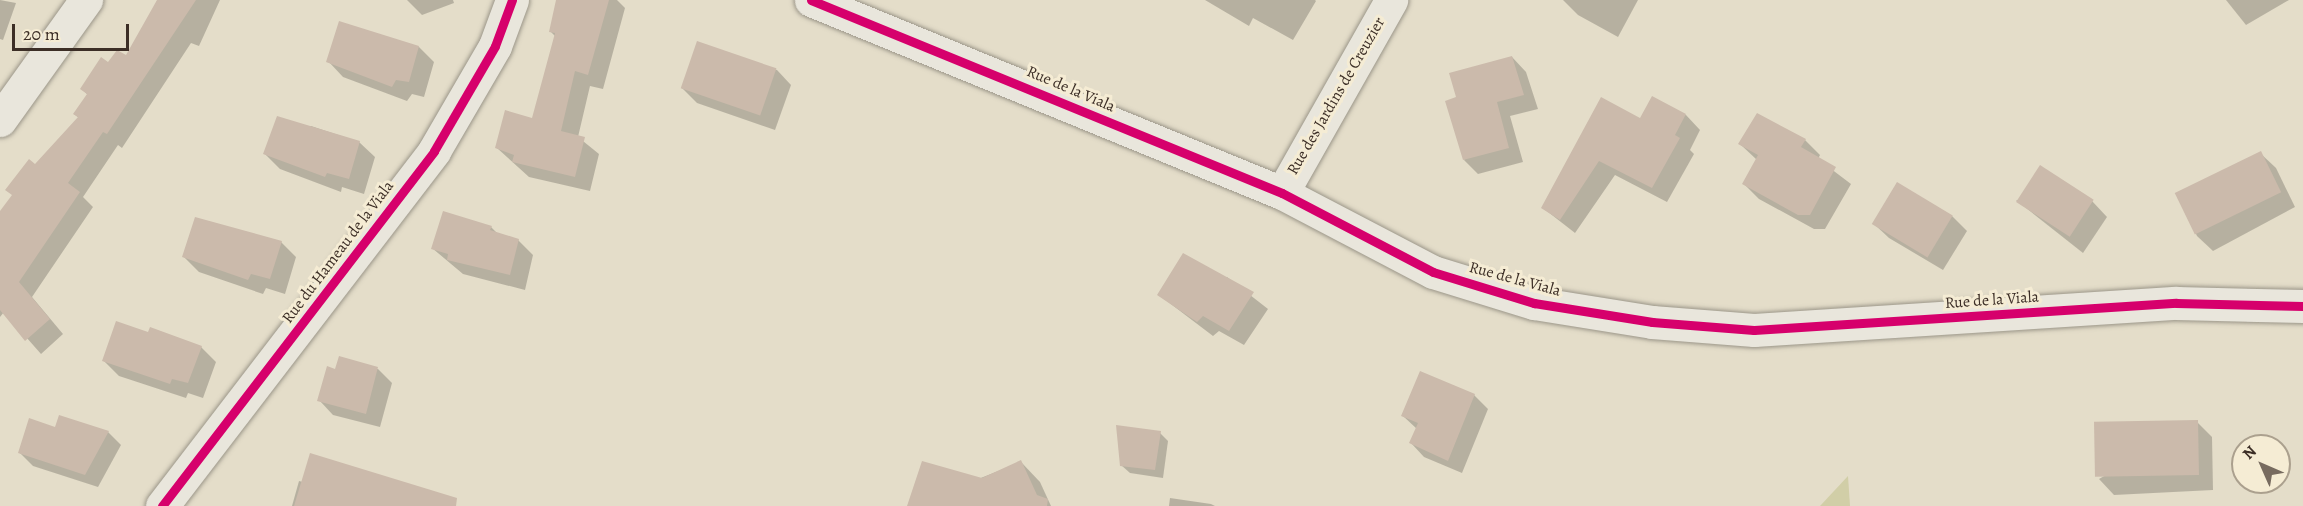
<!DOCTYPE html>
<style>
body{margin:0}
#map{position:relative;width:2303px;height:506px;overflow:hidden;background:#e4ddc9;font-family:Alegreya,serif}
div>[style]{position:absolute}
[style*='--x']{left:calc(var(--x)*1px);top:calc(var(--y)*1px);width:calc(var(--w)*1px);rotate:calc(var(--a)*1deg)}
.green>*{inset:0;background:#d1cea7}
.shadow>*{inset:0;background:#0003}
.building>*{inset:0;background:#cbbaab;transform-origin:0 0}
.roads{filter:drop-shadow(0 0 2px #9b9689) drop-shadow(0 0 2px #9b9689)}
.street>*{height:33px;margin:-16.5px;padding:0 16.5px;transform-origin:16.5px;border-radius:16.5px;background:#e9e6dc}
.cycleway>*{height:9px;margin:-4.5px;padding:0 4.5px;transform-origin:4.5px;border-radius:4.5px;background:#d6006c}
span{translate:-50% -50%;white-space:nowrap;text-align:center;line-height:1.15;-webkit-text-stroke:6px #f5ecd4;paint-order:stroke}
.street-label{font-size:16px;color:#3c2e26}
.north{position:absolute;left:2231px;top:434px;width:60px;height:60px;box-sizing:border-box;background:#f5ecd4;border:2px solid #aba08e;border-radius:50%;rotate:315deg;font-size:16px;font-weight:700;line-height:24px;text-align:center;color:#3c2e26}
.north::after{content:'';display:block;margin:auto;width:21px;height:27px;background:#776b5f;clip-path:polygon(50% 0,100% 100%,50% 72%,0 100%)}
.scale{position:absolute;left:12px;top:24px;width:117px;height:27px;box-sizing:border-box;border:3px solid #3c2e26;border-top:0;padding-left:8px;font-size:18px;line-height:21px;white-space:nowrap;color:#3c2e26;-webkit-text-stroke:4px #f5ecd4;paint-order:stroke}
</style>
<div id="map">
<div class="green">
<i style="clip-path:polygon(1848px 476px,1850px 506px,1820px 506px)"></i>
</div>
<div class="shadow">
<i style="clip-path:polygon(0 0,16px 3px,3px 40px,0 39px)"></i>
<i style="clip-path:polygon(159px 0,220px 0,199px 46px,191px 43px,122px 148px,118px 145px,83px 197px,93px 207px,32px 297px,63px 334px,41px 354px,4px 312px,0 317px,0 214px,35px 166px,79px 118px,74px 114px,88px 95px,82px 89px,109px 64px,126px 57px)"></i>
<i style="clip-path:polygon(407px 0,453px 0,454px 3px,422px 15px)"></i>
<i style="clip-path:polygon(558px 0,617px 0,625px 8px,603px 89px,590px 86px,578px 137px,599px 154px,590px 191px,529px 177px,497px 148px,533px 120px,556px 37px,551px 32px)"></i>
<i style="clip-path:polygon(1205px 0,1315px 0,1316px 1px,1293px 40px,1253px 18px,1249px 26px)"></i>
<i style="clip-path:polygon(1563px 0,1638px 0,1618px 37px,1578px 15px)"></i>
<i style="clip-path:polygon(2226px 0,2289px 0,2246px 25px)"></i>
<i style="clip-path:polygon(698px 43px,777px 70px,791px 85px,775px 130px,697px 103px,682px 88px)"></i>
<i style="clip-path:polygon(419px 47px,434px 62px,424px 97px,412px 94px,407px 101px,343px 77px,328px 61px)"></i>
<i style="clip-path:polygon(1512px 57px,1526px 72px,1538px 109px,1510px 116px,1523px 162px,1478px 174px,1464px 160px)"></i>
<i style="clip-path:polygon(1686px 115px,1700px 130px,1690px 150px,1694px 154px,1667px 202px,1615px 175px,1575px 233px,1543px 208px,1640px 120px)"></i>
<i style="clip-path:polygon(311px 126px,359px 142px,375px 157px,364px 194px,342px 187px,341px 192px,280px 169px,265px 154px)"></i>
<i style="clip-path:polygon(1805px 140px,1820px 155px,1818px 159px,1851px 184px,1825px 229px,1814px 229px,1759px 199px,1744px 184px,1757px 160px,1740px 144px)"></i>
<i style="clip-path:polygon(2260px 153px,2276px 168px,2295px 207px,2213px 251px,2197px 236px,2178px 196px)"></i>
<i style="clip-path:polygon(2016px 200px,2092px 201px,2107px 217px,2083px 253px)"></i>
<i style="clip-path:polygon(1952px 216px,1967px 231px,1943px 270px,1889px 238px,1873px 223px)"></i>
<i style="clip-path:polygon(491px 227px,498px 234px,518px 240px,533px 255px,525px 290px,463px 274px,432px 248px)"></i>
<i style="clip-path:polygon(281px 242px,296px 257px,285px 294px,266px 288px,263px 294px,199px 272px,184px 257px)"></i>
<i style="clip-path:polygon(1227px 277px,1268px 309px,1244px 345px,1219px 331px,1213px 336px,1159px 295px,1224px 281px)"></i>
<i style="clip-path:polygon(149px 334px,201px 347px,216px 362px,203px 398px,188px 393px,186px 398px,119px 376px,104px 361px)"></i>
<i style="clip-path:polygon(378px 369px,392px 383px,380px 427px,333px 415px,319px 400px,336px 371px)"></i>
<i style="clip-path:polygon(1474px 395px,1488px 409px,1462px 473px,1424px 457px,1411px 443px,1417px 429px,1403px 416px)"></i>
<i style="clip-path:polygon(2197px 422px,2212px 437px,2213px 490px,2114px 495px,2099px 479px)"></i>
<i style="clip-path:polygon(56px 429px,108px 432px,121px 445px,98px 487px,33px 466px,20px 453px)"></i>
<i style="clip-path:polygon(1160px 433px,1168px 441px,1163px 478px,1130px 473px,1121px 465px)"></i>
<i style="clip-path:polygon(1021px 462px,1040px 482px,1051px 506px,910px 506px)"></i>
<i style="clip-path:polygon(299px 481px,303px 482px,348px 506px,292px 506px)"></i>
<i style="clip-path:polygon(1170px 498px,1211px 504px,1215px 506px,1169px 506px)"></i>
</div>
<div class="building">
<i style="clip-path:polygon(157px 0,196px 0,107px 134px,103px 132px,68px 183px,80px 192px,19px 282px,50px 319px,25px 341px,0 310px,0 211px,12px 195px,5px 190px,29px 159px,35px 164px,78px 117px,73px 114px,87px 94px,80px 89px,101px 57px,108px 62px,117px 50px,126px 55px)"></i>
<i style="clip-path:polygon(556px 0,609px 0,588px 75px,575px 71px,561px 131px,585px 137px,575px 177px,512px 162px,514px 155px,495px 148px,505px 110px,532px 118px,555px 33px,549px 32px)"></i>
<i style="clip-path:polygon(339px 21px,419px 46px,409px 82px,396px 80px,392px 87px,326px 62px)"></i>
<i style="left:697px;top:41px;width:84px;height:50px;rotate:19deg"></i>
<i style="clip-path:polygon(1512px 56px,1524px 95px,1497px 102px,1509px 148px,1463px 160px,1445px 101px,1456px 97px,1449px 73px)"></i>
<i style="clip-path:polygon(1652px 96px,1686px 114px,1675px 135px,1680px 138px,1652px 188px,1599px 161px,1560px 220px,1541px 208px,1601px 97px,1640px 118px)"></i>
<i style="clip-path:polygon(1757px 113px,1806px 139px,1801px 147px,1836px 167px,1810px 215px,1798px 215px,1742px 184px,1758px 155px,1738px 144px)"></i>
<i style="clip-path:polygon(277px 116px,360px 141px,349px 179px,327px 173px,325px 177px,263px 154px)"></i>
<i style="left:2261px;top:151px;width:46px;height:96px;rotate:64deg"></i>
<i style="left:2040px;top:165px;width:64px;height:44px;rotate:33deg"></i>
<i style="left:1897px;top:182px;width:65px;height:49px;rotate:31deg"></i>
<i style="clip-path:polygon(443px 211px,492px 226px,490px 230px,519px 239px,510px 275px,447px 260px,448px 254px,431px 249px)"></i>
<i style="clip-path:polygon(195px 217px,282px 241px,270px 279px,251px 274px,248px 280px,182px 257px)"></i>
<i style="clip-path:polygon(1183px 253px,1254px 292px,1229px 331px,1203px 316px,1197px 322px,1157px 295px)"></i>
<i style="clip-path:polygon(116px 321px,148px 332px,150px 327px,202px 346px,188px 383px,172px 379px,170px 384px,102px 361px)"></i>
<i style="clip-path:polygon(339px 356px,378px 367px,366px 414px,317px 401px,327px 366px,335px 369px)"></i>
<i style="clip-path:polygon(1420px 371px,1475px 394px,1448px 461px,1409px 443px,1418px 423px,1401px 416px)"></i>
<i style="clip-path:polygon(59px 415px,109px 431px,85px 475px,18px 453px,29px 418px,55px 427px)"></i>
<i style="left:2198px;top:420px;width:55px;height:104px;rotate:89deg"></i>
<i style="clip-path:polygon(1116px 425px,1161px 431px,1155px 470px,1120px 466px)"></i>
<i style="clip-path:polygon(310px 453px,457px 498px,456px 506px,294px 506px)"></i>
<i style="clip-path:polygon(1021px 460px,1037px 495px,1048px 499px,1047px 506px,907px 506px,922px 461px,982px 478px)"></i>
</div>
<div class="roads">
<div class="street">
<i style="--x:811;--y:0;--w:509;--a:22.28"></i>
<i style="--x:1282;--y:193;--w:170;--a:27.6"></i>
<i style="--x:1433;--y:272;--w:106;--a:17.1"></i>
<i style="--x:1534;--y:303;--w:120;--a:9.1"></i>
<i style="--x:1652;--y:322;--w:102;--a:4.5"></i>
<i style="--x:1754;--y:330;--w:423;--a:-3.7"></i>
<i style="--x:2176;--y:303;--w:127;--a:1.4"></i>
<i style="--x:0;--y:120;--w:148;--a:-54.4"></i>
<i style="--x:1282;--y:193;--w:222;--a:-60.5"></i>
<i style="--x:162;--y:506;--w:447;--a:-52.5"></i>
<i style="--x:434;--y:151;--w:121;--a:-59.8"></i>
<i style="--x:495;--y:46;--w:49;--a:-69.7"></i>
</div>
</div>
<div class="cycleway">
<i style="--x:811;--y:0;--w:509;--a:22.28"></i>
<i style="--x:1282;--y:193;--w:170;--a:27.6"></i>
<i style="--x:1433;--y:272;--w:106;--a:17.1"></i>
<i style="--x:1534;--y:303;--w:120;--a:9.1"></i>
<i style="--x:1652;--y:322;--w:102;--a:4.5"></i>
<i style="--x:1754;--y:330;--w:423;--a:-3.7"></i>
<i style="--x:2176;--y:303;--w:127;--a:1.4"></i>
<i style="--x:162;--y:506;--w:447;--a:-52.5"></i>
<i style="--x:434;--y:151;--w:121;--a:-59.8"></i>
<i style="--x:495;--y:46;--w:49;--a:-69.7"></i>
</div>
<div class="street-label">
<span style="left:1071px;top:89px;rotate:23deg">Rue de la Viala</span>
<span style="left:1336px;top:96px;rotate:-60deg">Rue des Jardins de Creuzier</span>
<span style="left:338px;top:252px;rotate:-53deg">Rue du Hameau de la Viala</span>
<span style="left:1515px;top:279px;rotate:15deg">Rue de la Viala</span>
<span style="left:1992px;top:300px;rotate:-4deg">Rue de la Viala</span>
</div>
<div class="north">N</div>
<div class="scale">20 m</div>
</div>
